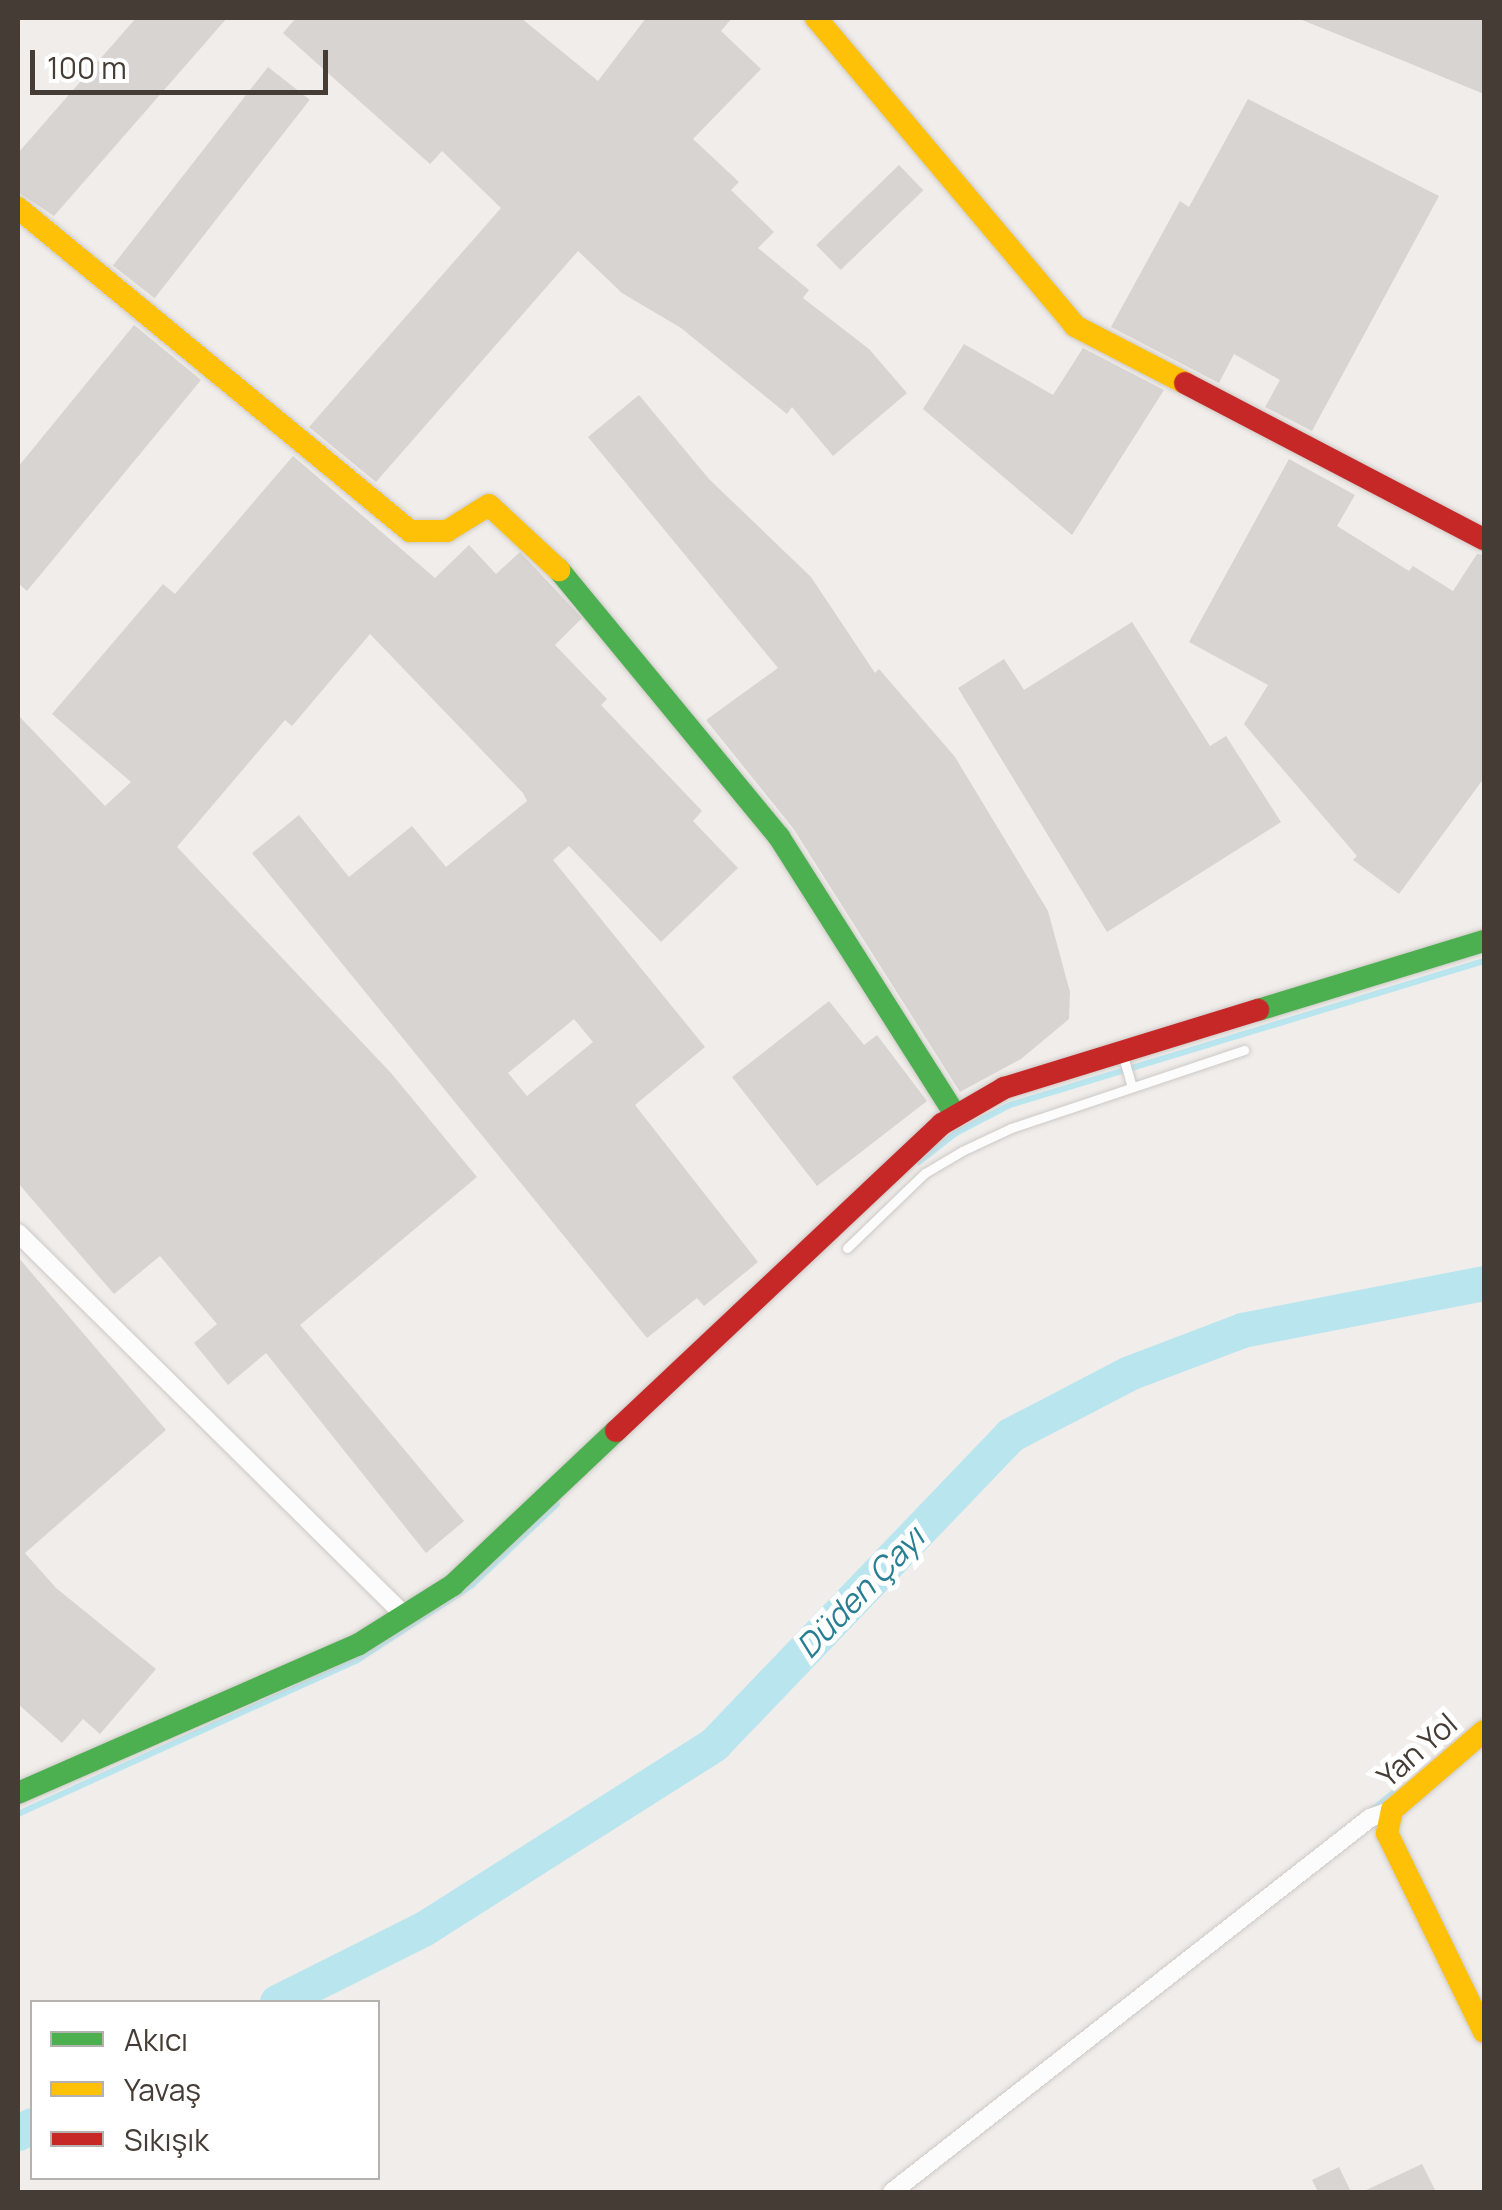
<!DOCTYPE html>
<meta charset="utf-8">
<style>
body{margin:0}
#map{position:relative;width:1502px;height:2210px;overflow:hidden;background:#f0edea;font-family:Manrope,sans-serif}
div>[style]{position:absolute}
[style*='--x']{left:calc(var(--x)*1px);top:calc(var(--y)*1px);width:calc(var(--w)*1px);rotate:calc(var(--a)*1deg)}
.stream>*{height:6px;margin:-3px;padding:0 3px;transform-origin:3px;border-radius:3px;background:#b9e5ef}
.river>*{height:35px;margin:-17.5px;padding:0 17.5px;transform-origin:17.5px;border-radius:17.5px;background:#b9e5ef}
.building>*{inset:0;background:#d8d4d1;transform-origin:0 0}
.roads{filter:drop-shadow(0 0 2px #cdc9c6) drop-shadow(0 0 2px #cdc9c6)}
.lane>*{height:9px;margin:-4.5px;padding:0 4.5px;transform-origin:4.5px;border-radius:4.5px;background:#fdfcfc}
.street>*{height:18px;margin:-9px;padding:0 9px;transform-origin:9px;border-radius:9px;background:#fdfcfc}
.fast>*{height:22px;margin:-11px;padding:0 11px;transform-origin:11px;border-radius:11px;background:#4caf50}
.slow>*{height:22px;margin:-11px;padding:0 11px;transform-origin:11px;border-radius:11px;background:#ffc107}
.jam>*{height:22px;margin:-11px;padding:0 11px;transform-origin:11px;border-radius:11px;background:#c62828}
span{translate:-50% -50%;white-space:nowrap;text-align:center;line-height:1.15;-webkit-text-stroke:10px #fff;paint-order:stroke}
.street-label{font-size:30px;color:#463c36}
.water-label{font-size:32px;color:#287e93;font-style:italic}
.frame{position:absolute;inset:0;border:20px solid #463c36;pointer-events:none}
.legend{position:absolute;left:30px;top:2000px;width:350px;height:180px;box-sizing:border-box;background:#fff;border:2px solid #b5b1af;margin:0;padding:12px 18px;list-style:none;font-size:30px;color:#463c36}
.legend li{display:flex;align-items:center;gap:20px;height:50px}
.legend b{width:50px;border:2px solid #b5b1af}
.scale{position:absolute;left:30px;top:50px;width:298px;height:45px;box-sizing:border-box;border:5px solid #463c36;border-top:0;padding-left:12px;font-size:30px;line-height:35px;white-space:nowrap;color:#463c36;-webkit-text-stroke:8px #fff;paint-order:stroke}
</style>
<div id="map">
<div class="stream">
<i style="--x:919;--y:1162;--w:47;--a:-38.1"></i>
<i style="--x:956;--y:1133;--w:61;--a:-27.4"></i>
<i style="--x:1010;--y:1105;--w:495;--a:-16.9"></i>
<i style="--x:1372;--y:1810;--w:27;--a:-39"></i>
<i style="--x:18;--y:1814;--w:371;--a:-24.4"></i>
<i style="--x:356;--y:1661;--w:139;--a:-33.2"></i>
<i style="--x:472;--y:1585;--w:117;--a:-43.6"></i>
</div>
<div class="river">
<i style="--x:277;--y:2002;--w:163;--a:-26.6"></i>
<i style="--x:423;--y:1929;--w:345;--a:-32.4"></i>
<i style="--x:714;--y:1744;--w:428;--a:-46.2"></i>
<i style="--x:1010;--y:1435;--w:134;--a:-27.5"></i>
<i style="--x:1129;--y:1373;--w:121;--a:-20.8"></i>
<i style="--x:1242;--y:1330;--w:247;--a:-11"></i>
<i style="--x:18;--y:2133;--w:16;--a:-30"></i>
</div>
<div class="building">
<i style="clip-path:polygon(136px 18px,227px 18px,54px 216px,18px 192px,18px 153px)"></i>
<i style="clip-path:polygon(296px 18px,521px 18px,598px 81px,646px 18px,732px 18px,721px 31px,761px 69px,693px 139px,739px 182px,731px 190px,774px 232px,758px 248px,809px 290px,803px 298px,869px 349px,907px 393px,833px 456px,792px 407px,787px 414px,681px 328px,622px 293px,578px 251px,376px 482px,309px 427px,501px 208px,442px 151px,430px 164px,283px 33px)"></i>
<i style="clip-path:polygon(1297px 18px,1484px 18px,1484px 94px,1399px 59px)"></i>
<i style="left:268px;top:67px;width:53px;height:252px;rotate:38deg"></i>
<i style="clip-path:polygon(1248px 99px,1439px 196px,1312px 431px,1265px 407px,1280px 380px,1234px 354px,1219px 383px,1111px 327px,1180px 201px,1189px 207px)"></i>
<i style="left:899px;top:165px;width:35px;height:115px;rotate:46deg"></i>
<i style="clip-path:polygon(134px 325px,201px 380px,27px 591px,18px 583px,18px 467px)"></i>
<i style="clip-path:polygon(964px 344px,1053px 395px,1083px 348px,1164px 390px,1072px 535px,923px 409px)"></i>
<i style="clip-path:polygon(639px 395px,709px 479px,811px 577px,875px 673px,879px 669px,955px 757px,1048px 911px,1070px 992px,1069px 1019px,1021px 1059px,960px 1092px,793px 828px,706px 720px,778px 668px,588px 437px)"></i>
<i style="clip-path:polygon(evenodd,293px 456px,435px 578px,469px 545px,496px 574px,520px 552px,582px 618px,555px 645px,607px 699px,601px 705px,702px 811px,693px 821px,738px 868px,661px 942px,569px 846px,553px 860px,705px 1047px,635px 1105px,758px 1262px,704px 1306px,697px 1298px,647px 1338px,252px 853px,299px 815px,349px 877px,412px 826px,446px 867px,527px 801px,523px 793px,370px 634px,292px 726px,285px 720px,177px 847px,391px 1073px,477px 1177px,300px 1325px,464px 1521px,426px 1553px,266px 1353px,228px 1385px,194px 1343px,217px 1324px,160px 1256px,114px 1294px,18px 1183px,18px 715px,105px 806px,131px 782px,52px 714px,163px 584px,175px 594px,293px 456px,574px 1019px,593px 1042px,527px 1096px,508px 1073px,574px 1019px)"></i>
<i style="clip-path:polygon(1289px 459px,1355px 495px,1337px 526px,1409px 571px,1413px 566px,1453px 591px,1477px 554px,1484px 555px,1484px 778px,1399px 894px,1353px 860px,1357px 856px,1244px 724px,1268px 685px,1189px 642px)"></i>
<i style="clip-path:polygon(1132px 622px,1210px 746px,1226px 736px,1281px 822px,1107px 932px,958px 688px,1004px 659px,1024px 690px)"></i>
<i style="clip-path:polygon(829px 1001px,864px 1045px,877px 1035px,927px 1101px,817px 1186px,732px 1077px)"></i>
<i style="clip-path:polygon(18px 1257px,166px 1430px,25px 1553px,56px 1588px,156px 1669px,100px 1734px,83px 1719px,62px 1743px,18px 1704px)"></i>
<i style="clip-path:polygon(1422px 2164px,1436px 2192px,1362px 2192px)"></i>
<i style="clip-path:polygon(1339px 2167px,1351px 2192px,1318px 2192px,1312px 2180px)"></i>
</div>
<div class="roads">
<div class="lane">
<i style="--x:1123;--y:1056;--w:32;--a:74"></i>
<i style="--x:847;--y:1248;--w:108;--a:-43.9"></i>
<i style="--x:925;--y:1173;--w:43;--a:-30.7"></i>
<i style="--x:962;--y:1151;--w:54;--a:-25.1"></i>
<i style="--x:1011;--y:1128;--w:246;--a:-18.5"></i>
</div>
<div class="street">
<i style="--x:18;--y:1233;--w:543;--a:44.7"></i>
<i style="--x:892;--y:2192;--w:607;--a:-38.04"></i>
<i style="--x:1370;--y:1818;--w:23;--a:-20"></i>
</div>
<div class="fast">
<i style="--x:559;--y:570;--w:346;--a:50.5"></i>
<i style="--x:779;--y:837;--w:330;--a:57.6"></i>
<i style="--x:1258;--y:1010;--w:236;--a:-17"></i>
<i style="--x:18;--y:1793;--w:372;--a:-23.6"></i>
<i style="--x:359;--y:1644;--w:111;--a:-32.1"></i>
<i style="--x:453;--y:1585;--w:224;--a:-43.4"></i>
</div>
<div class="slow">
<i style="--x:816;--y:18;--w:402;--a:49.9"></i>
<i style="--x:1075;--y:326;--w:124;--a:27.4"></i>
<i style="--x:18;--y:208;--w:508;--a:39.49"></i>
<i style="--x:410;--y:531;--w:37;--a:0"></i>
<i style="--x:447;--y:531;--w:49;--a:-31.8"></i>
<i style="--x:489;--y:505;--w:96;--a:42.9"></i>
<i style="--x:1484;--y:1731;--w:121;--a:139.3"></i>
<i style="--x:1392;--y:1810;--w:24;--a:102"></i>
<i style="--x:1387;--y:1833;--w:221;--a:64"></i>
</div>
<div class="jam">
<i style="--x:1185;--y:383;--w:337;--a:27.6"></i>
<i style="--x:616;--y:1431;--w:448;--a:-43.3"></i>
<i style="--x:942;--y:1124;--w:72;--a:-30.1"></i>
<i style="--x:1004;--y:1088;--w:266;--a:-17.1"></i>
</div>
</div>
<div class="street-label">
<span style="left:1417px;top:1750px;rotate:-41deg">Yan Yol</span>
</div>
<div class="water-label">
<span style="left:860px;top:1592px;rotate:-46deg">Düden Çayı</span>
</div>
<div class="frame"></div>
<ul class="legend">
<li><b style="height:12px;background:#4caf50"></b>Akıcı</li>
<li><b style="height:12px;background:#ffc107"></b>Yavaş</li>
<li><b style="height:12px;background:#c62828"></b>Sıkışık</li>
</ul>
<div class="scale">100 m</div>
</div>
